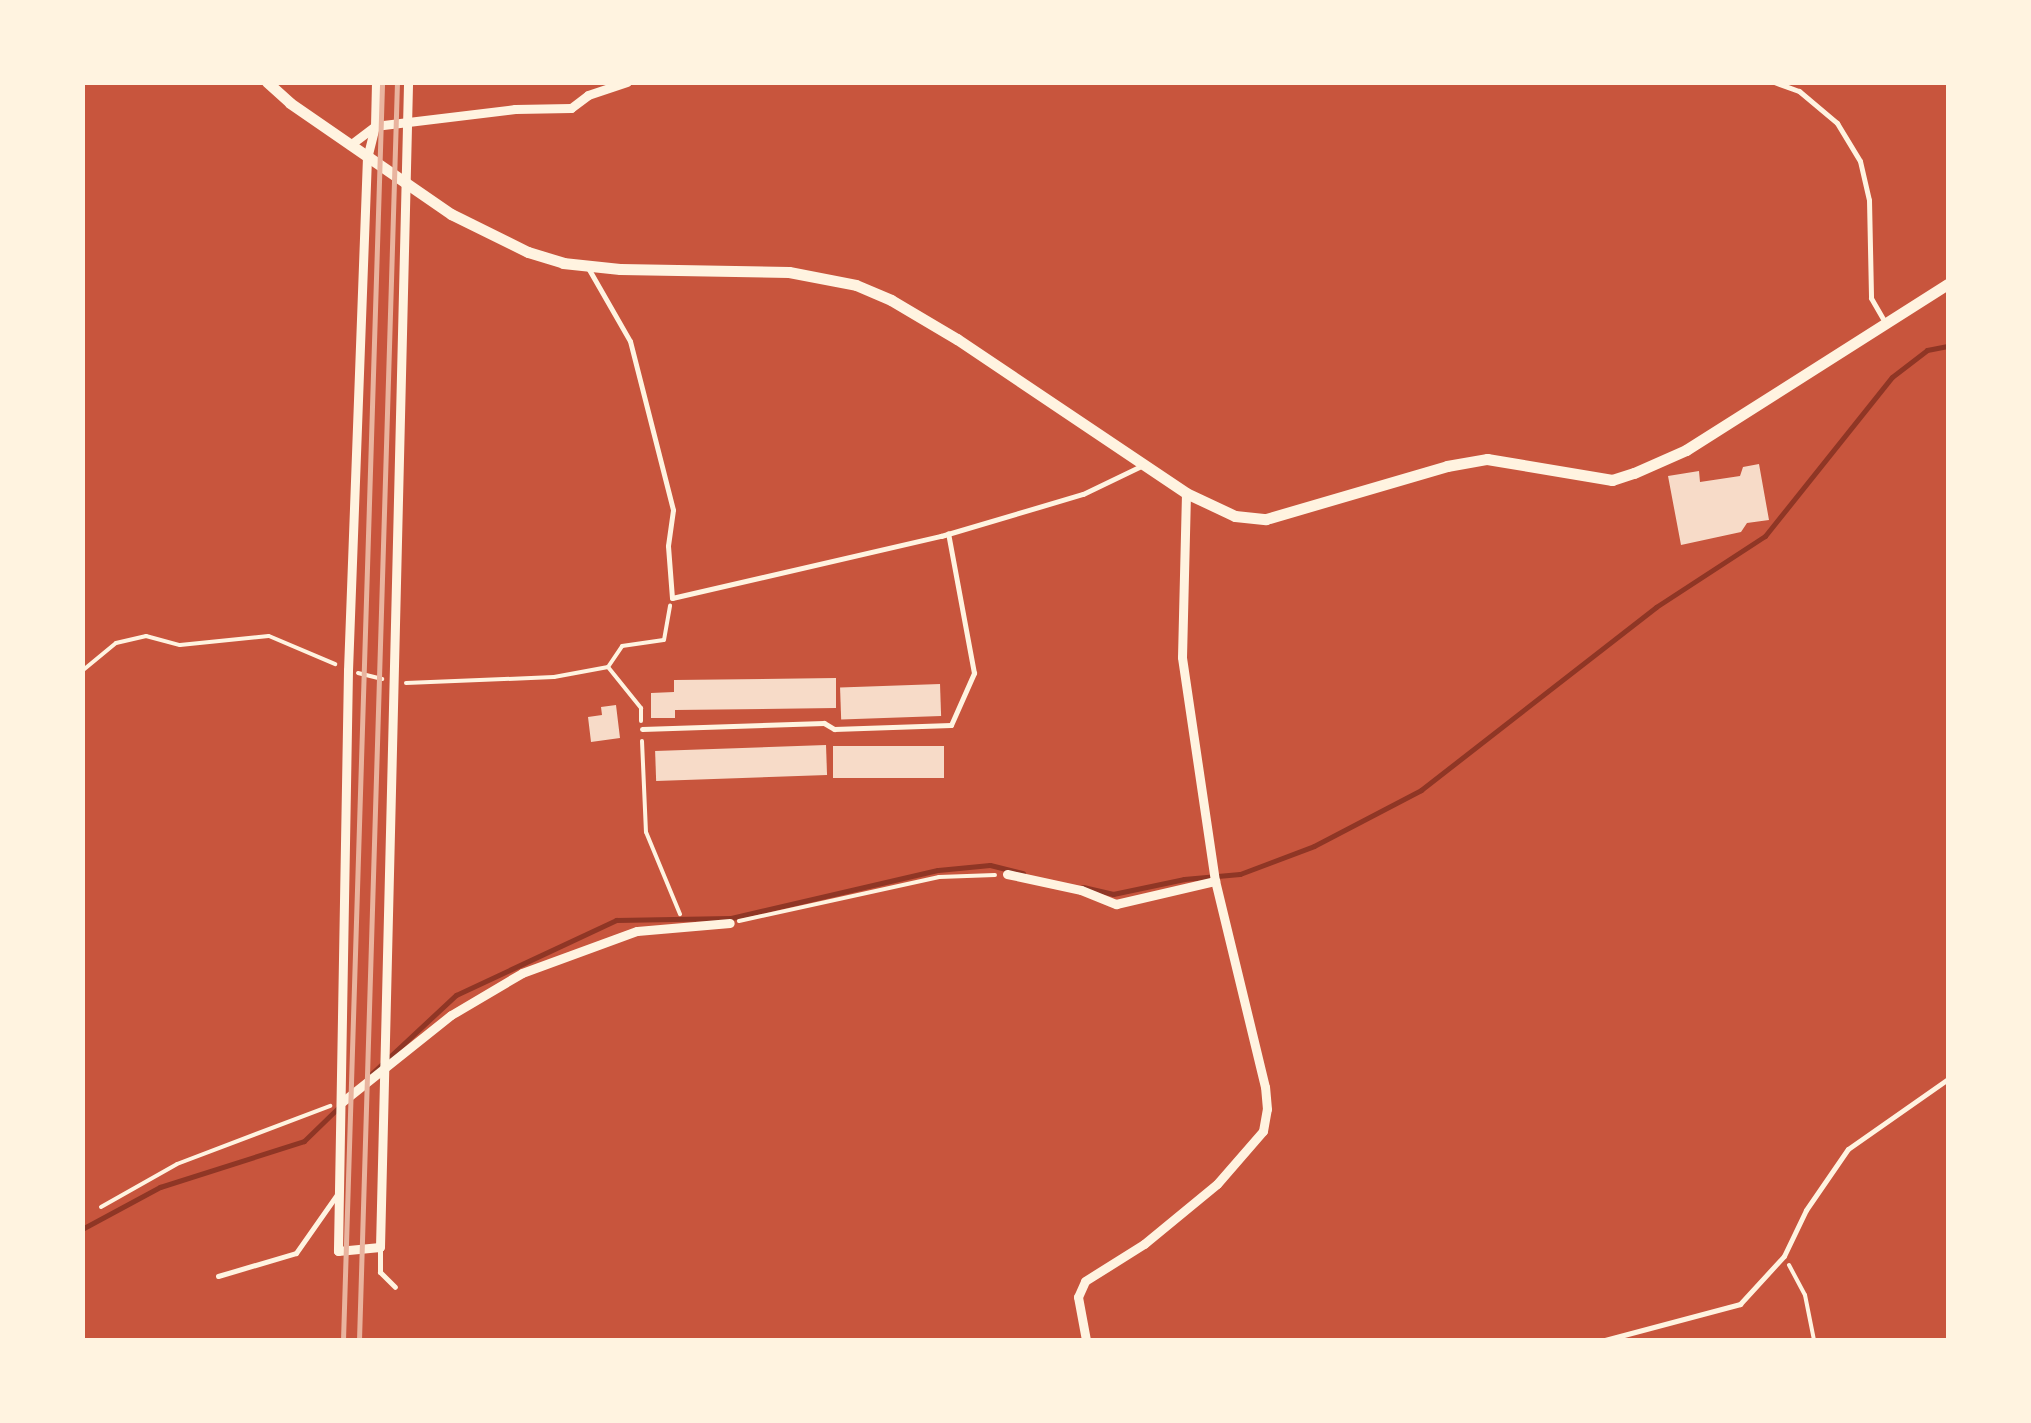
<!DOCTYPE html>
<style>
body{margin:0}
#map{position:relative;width:2031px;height:1423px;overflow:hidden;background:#c8553d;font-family:"Archivo Narrow",sans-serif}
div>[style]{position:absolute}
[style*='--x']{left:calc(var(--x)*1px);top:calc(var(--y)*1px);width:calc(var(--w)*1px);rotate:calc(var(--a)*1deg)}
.stream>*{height:5px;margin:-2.5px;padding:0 2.5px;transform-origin:2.5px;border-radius:2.5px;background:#8f3625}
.building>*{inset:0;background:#f7dbc8;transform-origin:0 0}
.path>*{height:4px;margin:-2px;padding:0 2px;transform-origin:2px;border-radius:2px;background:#fff3e0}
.service>*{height:5px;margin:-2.5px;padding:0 2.5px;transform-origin:2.5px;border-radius:2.5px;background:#fff3e0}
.minor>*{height:9px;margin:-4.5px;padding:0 4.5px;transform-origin:4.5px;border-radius:4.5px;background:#fff3e0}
.tertiary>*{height:11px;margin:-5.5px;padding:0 5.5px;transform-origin:5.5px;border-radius:5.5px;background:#fff3e0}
.rail>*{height:5px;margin:-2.5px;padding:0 2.5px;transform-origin:2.5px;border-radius:2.5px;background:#e9b49f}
span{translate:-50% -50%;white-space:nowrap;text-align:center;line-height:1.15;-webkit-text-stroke:10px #fff3e0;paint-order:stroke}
.frame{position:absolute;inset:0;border:85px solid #fff3e0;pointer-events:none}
</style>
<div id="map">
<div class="stream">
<i style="--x:1083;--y:887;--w:31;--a:13"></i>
<i style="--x:1113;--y:894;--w:73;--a:-11.9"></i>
<i style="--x:1184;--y:879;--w:56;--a:-5.1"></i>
<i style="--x:1240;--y:874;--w:79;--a:-20.7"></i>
<i style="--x:1314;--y:846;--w:121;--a:-27.6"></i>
<i style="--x:1421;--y:790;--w:298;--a:-37.9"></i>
<i style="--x:1656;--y:607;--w:130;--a:-33.1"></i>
<i style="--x:1765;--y:536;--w:203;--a:-51.4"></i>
<i style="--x:1892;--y:377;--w:44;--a:-37.6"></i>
<i style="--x:1927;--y:350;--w:21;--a:-11"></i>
<i style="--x:369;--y:1076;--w:119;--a:-43"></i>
<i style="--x:456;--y:995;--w:177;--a:-25.1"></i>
<i style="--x:616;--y:920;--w:115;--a:-1"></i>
<i style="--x:731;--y:918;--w:212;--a:-13.1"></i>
<i style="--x:938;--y:870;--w:52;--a:-5.5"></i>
<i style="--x:990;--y:865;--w:34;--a:14"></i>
<i style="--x:82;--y:1229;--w:89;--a:-28.3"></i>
<i style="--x:160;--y:1187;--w:151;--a:-17.7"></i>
<i style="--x:304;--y:1141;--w:52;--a:-44.2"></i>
</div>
<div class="building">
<i style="clip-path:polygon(1759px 464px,1769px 520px,1747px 523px,1741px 532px,1681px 545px,1668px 476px,1699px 471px,1700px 482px,1740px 476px,1743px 467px)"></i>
<i style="clip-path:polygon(836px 678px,836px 708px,675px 710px,675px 718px,651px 718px,651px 693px,674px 692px,674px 680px)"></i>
<i style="left:940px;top:684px;width:32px;height:100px;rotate:88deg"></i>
<i style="clip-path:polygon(616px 705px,620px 738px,591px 742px,588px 717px,602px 715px,601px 707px)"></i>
<i style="left:826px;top:745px;width:30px;height:171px;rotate:88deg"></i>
<i style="left:944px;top:746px;width:32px;height:111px;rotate:90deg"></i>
</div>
<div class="path">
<i style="--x:608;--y:667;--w:53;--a:51.2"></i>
<i style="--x:641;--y:708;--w:13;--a:90"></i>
<i style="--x:82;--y:671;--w:44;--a:-39.5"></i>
<i style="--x:116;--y:643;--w:31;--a:-13"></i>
<i style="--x:146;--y:636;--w:35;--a:15"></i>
<i style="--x:180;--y:645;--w:89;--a:-5.8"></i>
<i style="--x:269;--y:636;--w:72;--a:23"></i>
<i style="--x:358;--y:673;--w:25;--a:14"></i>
<i style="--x:406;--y:683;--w:148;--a:-2.3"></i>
<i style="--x:554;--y:677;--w:55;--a:-10.5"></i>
<i style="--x:608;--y:667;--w:25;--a:-56"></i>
<i style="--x:622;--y:646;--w:42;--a:-8.1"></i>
<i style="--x:664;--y:640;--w:35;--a:-80"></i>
<i style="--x:642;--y:741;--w:91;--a:87.5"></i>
<i style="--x:646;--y:832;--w:89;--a:67.5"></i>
<i style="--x:739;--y:921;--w:205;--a:-12.4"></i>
<i style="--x:939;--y:877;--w:56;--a:-2"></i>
<i style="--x:101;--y:1207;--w:87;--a:-29.5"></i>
<i style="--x:177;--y:1164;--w:164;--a:-20.8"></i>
<i style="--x:1789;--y:1265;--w:34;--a:62"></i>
<i style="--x:1805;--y:1295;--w:46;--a:78.7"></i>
</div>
<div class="service">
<i style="--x:1774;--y:82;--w:27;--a:20"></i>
<i style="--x:1799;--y:91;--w:50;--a:40.1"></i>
<i style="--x:1837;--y:123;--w:44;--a:58.8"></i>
<i style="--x:1860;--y:161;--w:40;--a:77"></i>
<i style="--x:1869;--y:200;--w:98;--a:88.8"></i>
<i style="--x:1871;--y:298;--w:28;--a:60"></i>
<i style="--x:587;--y:266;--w:86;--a:60.2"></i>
<i style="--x:630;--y:341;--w:174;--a:75.7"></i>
<i style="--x:673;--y:510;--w:36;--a:98"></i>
<i style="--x:668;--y:546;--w:52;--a:85.6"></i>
<i style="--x:672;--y:598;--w:276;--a:-13"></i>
<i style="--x:941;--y:536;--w:148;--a:-16.5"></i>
<i style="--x:1083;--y:494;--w:64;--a:-25.8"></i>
<i style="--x:642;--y:729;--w:182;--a:-1.9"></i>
<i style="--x:824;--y:723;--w:12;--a:31"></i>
<i style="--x:834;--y:729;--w:117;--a:-2"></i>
<i style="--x:951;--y:725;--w:57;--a:-66.1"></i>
<i style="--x:974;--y:673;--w:142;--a:-100.5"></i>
<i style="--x:380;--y:1247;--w:25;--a:90"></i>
<i style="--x:380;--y:1272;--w:21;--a:45"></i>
<i style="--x:218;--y:1276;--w:81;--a:-16.4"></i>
<i style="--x:296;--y:1253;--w:73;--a:-55"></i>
<i style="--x:1605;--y:1340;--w:140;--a:-14.9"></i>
<i style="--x:1740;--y:1304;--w:65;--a:-47.5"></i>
<i style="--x:1784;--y:1256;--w:51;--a:-64.4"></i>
<i style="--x:1806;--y:1210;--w:74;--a:-55.5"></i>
<i style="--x:1848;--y:1149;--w:122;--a:-35"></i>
</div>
<div class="minor">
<i style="--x:376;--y:82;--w:44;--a:91.3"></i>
<i style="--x:375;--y:126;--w:32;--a:104"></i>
<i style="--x:367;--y:157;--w:513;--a:92.12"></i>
<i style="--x:348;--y:670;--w:581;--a:90.99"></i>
<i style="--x:338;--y:1251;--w:42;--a:-5.4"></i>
<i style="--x:380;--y:1247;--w:1165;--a:-88.62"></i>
<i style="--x:350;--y:145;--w:31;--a:-37"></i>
<i style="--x:375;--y:126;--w:141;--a:-6.9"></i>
<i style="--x:515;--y:109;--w:56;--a:-1"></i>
<i style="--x:571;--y:108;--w:21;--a:-37"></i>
<i style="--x:588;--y:95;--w:41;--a:-18.4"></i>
<i style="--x:1007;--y:874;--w:76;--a:12.2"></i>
<i style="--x:1081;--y:890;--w:38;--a:22"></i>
<i style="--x:1116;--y:904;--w:102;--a:-13.1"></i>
<i style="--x:342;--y:1102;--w:139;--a:-38.6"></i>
<i style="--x:451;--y:1015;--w:82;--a:-30.6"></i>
<i style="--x:522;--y:973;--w:122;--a:-20.1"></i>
<i style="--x:637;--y:931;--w:93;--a:-4.9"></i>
<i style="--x:1086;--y:1340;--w:44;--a:-100.5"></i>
<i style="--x:1078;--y:1297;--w:17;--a:-66"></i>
<i style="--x:1085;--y:1281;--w:70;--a:-32.1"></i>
<i style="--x:1144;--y:1244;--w:94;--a:-39.4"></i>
<i style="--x:1217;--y:1184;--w:70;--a:-49"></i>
<i style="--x:1263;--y:1131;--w:22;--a:-80"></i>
<i style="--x:1267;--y:1109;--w:22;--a:-95"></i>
<i style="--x:1265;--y:1087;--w:212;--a:-103.6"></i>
<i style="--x:1215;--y:881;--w:226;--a:-98.4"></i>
<i style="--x:1182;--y:657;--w:164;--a:-88.6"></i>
</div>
<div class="tertiary">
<i style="--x:267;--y:82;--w:31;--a:42"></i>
<i style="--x:290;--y:103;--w:196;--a:34.6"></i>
<i style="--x:451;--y:214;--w:86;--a:26.3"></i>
<i style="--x:528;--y:252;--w:37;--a:17"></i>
<i style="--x:563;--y:263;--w:57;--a:6"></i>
<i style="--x:620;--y:269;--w:169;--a:1"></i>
<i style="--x:789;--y:272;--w:68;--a:11"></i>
<i style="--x:856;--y:285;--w:38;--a:23"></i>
<i style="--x:891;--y:300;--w:77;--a:30.6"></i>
<i style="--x:957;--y:339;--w:276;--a:33.9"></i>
<i style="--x:1186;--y:493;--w:54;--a:25.1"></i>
<i style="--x:1235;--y:516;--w:31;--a:6"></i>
<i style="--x:1266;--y:519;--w:189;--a:-16.3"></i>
<i style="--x:1447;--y:466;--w:41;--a:-9.9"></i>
<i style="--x:1487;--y:459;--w:127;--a:9.5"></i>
<i style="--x:1612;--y:480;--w:23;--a:-18"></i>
<i style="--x:1634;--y:473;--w:57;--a:-23.9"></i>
<i style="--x:1686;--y:450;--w:310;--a:-32.4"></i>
</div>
<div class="rail">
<i style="--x:343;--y:1340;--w:1259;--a:-88.22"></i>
<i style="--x:359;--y:1340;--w:1259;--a:-88.27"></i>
</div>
<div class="frame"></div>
</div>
